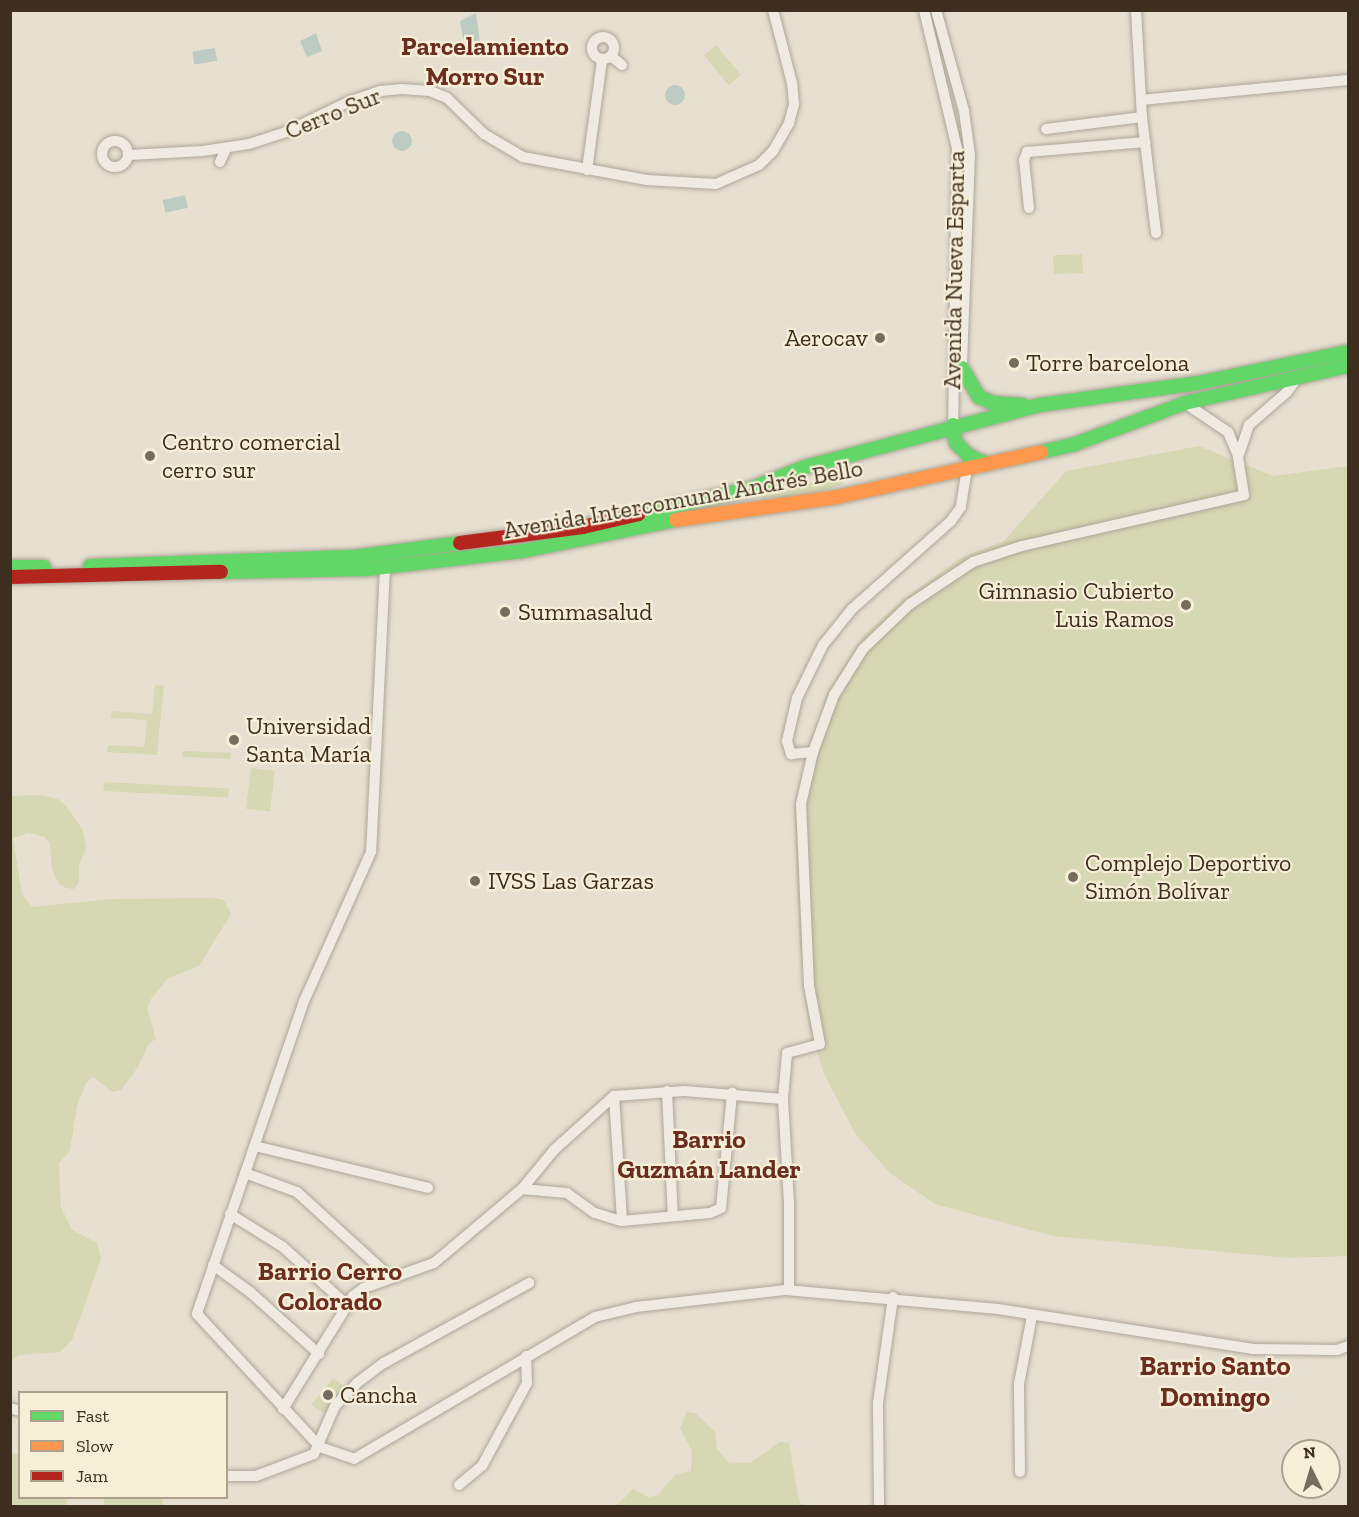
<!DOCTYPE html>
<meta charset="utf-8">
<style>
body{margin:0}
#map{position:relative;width:1359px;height:1517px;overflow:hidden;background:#e7e0d1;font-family:"Zilla Slab",serif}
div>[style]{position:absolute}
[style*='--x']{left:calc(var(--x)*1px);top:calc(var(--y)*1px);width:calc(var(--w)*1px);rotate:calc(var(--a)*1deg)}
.green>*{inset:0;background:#d6d7b3;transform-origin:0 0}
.water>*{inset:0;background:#bcccc2;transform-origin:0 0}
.round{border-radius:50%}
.roads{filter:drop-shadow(0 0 2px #ada599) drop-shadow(0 0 2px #ada599)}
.street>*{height:10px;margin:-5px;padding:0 5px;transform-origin:5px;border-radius:5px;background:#efebe3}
.street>.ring{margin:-5px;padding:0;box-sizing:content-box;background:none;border:10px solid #efebe3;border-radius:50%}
.fast>*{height:14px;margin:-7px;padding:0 7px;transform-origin:7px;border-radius:7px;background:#63d668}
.slow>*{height:14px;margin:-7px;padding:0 7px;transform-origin:7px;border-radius:7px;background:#ff974d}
.jam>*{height:14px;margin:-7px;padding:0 7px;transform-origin:7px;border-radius:7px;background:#b3261e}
.dots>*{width:16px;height:16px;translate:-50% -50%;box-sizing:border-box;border:3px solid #f7eed8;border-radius:50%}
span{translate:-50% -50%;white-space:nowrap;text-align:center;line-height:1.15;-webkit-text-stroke:4.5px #f7eed8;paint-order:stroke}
.street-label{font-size:24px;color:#3d2e20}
.poi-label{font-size:24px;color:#3d2e20}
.right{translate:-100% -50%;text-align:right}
.left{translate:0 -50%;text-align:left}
.neighbourhood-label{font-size:26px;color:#6b2e1e;font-weight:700}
.quarter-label{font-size:27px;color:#6b2e1e;font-weight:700}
.frame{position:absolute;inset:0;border:12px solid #3d2e20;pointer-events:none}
.legend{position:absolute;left:18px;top:1391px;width:210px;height:108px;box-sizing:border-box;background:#f7eed8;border:2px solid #ada18e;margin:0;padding:8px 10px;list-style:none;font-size:18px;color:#3d2e20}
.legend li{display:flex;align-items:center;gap:12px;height:30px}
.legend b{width:30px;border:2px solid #ada18e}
.north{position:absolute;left:1281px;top:1439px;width:60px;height:60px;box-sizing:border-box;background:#f7eed8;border:2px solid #ada18e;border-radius:50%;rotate:355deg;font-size:16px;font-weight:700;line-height:24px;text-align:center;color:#3d2e20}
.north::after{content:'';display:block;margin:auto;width:21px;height:27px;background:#786c5e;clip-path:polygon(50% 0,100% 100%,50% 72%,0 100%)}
</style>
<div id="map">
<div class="green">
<i style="left:716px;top:45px;width:39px;height:16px;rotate:50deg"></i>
<i style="left:1082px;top:254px;width:19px;height:29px;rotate:87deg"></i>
<i style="clip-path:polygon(1199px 446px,1273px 476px,1348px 466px,1348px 1256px,1289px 1258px,1053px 1236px,935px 1204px,891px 1174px,856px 1135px,824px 1074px,809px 1027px,800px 945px,794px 809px,826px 695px,862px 637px,901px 601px,964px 556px,1003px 542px,1066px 471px)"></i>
<i style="clip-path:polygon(843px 475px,843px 484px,808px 496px,763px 501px,761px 496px)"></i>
<i style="clip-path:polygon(155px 685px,164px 686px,157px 755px,107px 752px,108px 745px,144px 747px,147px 720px,111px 718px,112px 711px,152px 714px)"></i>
<i style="left:183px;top:751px;width:48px;height:6px;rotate:2deg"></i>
<i style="left:251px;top:768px;width:24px;height:41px;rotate:7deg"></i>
<i style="left:104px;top:782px;width:125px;height:9px;rotate:3deg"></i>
<i style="clip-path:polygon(41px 795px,58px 799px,66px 806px,83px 830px,86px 848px,79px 864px,79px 882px,74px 889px,66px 888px,59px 884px,52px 869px,50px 844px,45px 837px,29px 833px,13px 838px,22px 894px,32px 907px,111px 899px,215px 898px,224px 900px,231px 914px,199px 966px,168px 978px,151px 999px,147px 1008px,156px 1039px,149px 1043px,138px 1067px,121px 1090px,112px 1092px,93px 1077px,86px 1083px,77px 1106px,70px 1150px,59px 1164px,61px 1207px,72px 1230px,97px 1243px,101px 1259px,72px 1340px,60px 1352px,20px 1355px,11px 1361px,11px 796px)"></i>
<i style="clip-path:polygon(333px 1378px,343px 1385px,325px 1413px,311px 1405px)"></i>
<i style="clip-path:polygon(687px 1412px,695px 1413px,715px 1432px,717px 1449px,728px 1462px,750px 1463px,780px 1442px,789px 1443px,798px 1495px,801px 1504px,810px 1506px,616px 1506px,633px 1489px,649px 1497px,658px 1495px,675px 1475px,691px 1471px,692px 1451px,680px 1428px)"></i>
<i style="clip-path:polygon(10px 1453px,19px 1455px,20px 1498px,69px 1498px,65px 1506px,11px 1506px)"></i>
<i style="left:104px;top:1498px;width:59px;height:9px"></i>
</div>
<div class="water">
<i style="clip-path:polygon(476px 13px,480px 42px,463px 38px,460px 21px)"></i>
<i style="clip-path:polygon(316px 33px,322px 51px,307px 57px,300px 41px)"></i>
<i style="left:215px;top:48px;width:13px;height:23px;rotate:81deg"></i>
<i class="round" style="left:665px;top:85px;width:20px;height:20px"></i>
<i class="round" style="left:392px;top:131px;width:20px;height:20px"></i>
<i style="left:185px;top:195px;width:13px;height:23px;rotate:77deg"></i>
</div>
<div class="roads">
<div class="street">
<i style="--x:924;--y:10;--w:143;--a:76.6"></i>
<i style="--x:957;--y:149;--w:276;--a:90.8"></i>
<i style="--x:936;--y:10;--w:105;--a:74.5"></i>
<i style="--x:964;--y:111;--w:44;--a:82.2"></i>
<i style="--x:970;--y:155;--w:213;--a:92.2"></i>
<i style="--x:1136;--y:10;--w:107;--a:86.8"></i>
<i style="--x:1142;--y:117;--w:117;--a:83.1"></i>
<i class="ring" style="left:592px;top:37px;width:12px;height:12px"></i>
<i style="--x:612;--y:57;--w:13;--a:39"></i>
<i style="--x:1141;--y:100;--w:208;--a:-5.5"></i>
<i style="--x:1046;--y:129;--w:97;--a:-7.1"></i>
<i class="ring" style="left:102px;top:141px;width:16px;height:16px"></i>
<i style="--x:129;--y:155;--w:74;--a:-3.1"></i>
<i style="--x:203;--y:151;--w:47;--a:-8.7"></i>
<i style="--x:249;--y:144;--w:39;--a:-18"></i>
<i style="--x:286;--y:132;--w:69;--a:-25.8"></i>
<i style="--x:348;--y:102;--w:34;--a:-19"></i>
<i style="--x:380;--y:91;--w:22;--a:-5"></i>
<i style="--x:402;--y:89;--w:28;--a:4"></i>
<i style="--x:430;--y:91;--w:18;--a:22"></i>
<i style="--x:447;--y:98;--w:52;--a:44.2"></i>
<i style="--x:484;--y:134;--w:45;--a:30.5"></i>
<i style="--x:523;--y:157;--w:126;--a:10.5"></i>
<i style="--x:647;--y:180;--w:69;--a:3.3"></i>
<i style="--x:716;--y:184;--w:47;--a:-23.8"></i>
<i style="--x:759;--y:165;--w:20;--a:-45"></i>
<i style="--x:773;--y:151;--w:32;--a:-60"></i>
<i style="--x:789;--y:123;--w:20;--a:-75"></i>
<i style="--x:794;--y:104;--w:21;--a:-95"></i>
<i style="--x:792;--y:83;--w:75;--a:-104.6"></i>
<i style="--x:220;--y:162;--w:14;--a:-65"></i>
<i style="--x:587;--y:170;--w:111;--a:-82.2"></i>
<i style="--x:1029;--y:208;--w:48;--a:-95.9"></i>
<i style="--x:1024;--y:160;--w:9;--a:-69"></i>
<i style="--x:1027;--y:152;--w:119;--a:-4.8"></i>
<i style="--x:1185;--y:403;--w:52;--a:34"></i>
<i style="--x:1228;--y:432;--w:25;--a:67"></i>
<i style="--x:967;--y:468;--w:39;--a:99"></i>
<i style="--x:961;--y:507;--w:17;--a:126"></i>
<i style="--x:951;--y:521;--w:132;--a:138.4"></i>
<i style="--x:852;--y:609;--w:46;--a:128.9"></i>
<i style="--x:823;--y:645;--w:59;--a:116.1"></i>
<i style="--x:797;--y:698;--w:44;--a:103.1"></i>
<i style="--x:787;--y:741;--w:14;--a:73"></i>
<i style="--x:791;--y:754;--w:22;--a:-5"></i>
<i style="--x:813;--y:752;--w:61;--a:-69.8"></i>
<i style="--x:834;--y:695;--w:54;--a:-57.8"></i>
<i style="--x:863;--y:649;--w:65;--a:-43.8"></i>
<i style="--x:910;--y:604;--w:76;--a:-33.7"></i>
<i style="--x:973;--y:562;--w:52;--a:-18.1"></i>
<i style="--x:1022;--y:546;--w:228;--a:-12.9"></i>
<i style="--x:1244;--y:495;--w:38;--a:-99"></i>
<i style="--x:1238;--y:457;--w:34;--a:-71"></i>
<i style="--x:1249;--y:425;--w:50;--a:-41"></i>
<i style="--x:1287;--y:392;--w:19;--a:-54"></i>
<i style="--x:385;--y:568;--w:284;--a:92.8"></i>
<i style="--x:371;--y:852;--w:163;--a:114.2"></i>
<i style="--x:304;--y:1001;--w:331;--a:108.9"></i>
<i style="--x:197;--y:1314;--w:181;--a:47.2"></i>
<i style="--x:320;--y:1447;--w:36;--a:19"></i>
<i style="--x:354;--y:1459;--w:280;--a:-30.5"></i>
<i style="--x:595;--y:1317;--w:42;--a:-13.7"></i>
<i style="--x:636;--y:1307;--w:151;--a:-6.5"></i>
<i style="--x:786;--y:1290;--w:213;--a:5.1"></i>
<i style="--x:998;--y:1309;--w:257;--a:8.9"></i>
<i style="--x:1252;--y:1349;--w:85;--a:0.7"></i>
<i style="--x:1337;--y:1350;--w:12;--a:-20"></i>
<i style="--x:667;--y:1091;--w:125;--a:87.3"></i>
<i style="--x:614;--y:1096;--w:125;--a:86.3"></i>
<i style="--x:622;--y:1221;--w:88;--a:-5.2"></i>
<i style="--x:710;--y:1213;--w:12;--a:-24"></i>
<i style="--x:721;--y:1208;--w:116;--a:-84.5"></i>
<i style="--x:783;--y:1099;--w:46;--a:-85"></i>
<i style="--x:787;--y:1053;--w:34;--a:-15"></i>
<i style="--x:820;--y:1044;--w:59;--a:-100.7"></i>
<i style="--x:809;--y:986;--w:182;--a:-92.5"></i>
<i style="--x:801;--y:804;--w:53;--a:-77"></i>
<i style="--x:255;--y:1146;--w:178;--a:13.6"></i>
<i style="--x:245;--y:1173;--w:55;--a:20.1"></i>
<i style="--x:297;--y:1192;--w:126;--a:42.4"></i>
<i style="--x:522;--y:1189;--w:50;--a:-50.6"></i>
<i style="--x:554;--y:1150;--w:81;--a:-42"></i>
<i style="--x:614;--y:1096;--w:70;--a:-4.1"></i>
<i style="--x:684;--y:1091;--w:99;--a:4.6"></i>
<i style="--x:783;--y:1099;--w:103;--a:86.7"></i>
<i style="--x:789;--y:1202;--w:88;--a:90"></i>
<i style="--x:230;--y:1214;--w:62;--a:31.9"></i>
<i style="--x:283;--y:1247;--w:86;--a:42.2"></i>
<i style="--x:213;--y:1265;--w:46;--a:36.1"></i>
<i style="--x:250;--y:1292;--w:93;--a:41.9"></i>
<i style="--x:10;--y:1408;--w:10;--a:17"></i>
<i style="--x:283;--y:1409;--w:133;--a:-58.2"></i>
<i style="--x:353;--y:1296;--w:14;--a:-36"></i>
<i style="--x:364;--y:1288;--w:74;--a:-19.7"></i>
<i style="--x:434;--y:1263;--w:115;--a:-40.1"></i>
<i style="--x:522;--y:1189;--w:45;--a:5.1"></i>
<i style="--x:567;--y:1193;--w:34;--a:36"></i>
<i style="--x:595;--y:1213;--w:28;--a:17"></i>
<i style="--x:1020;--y:1472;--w:88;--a:-90.7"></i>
<i style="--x:1019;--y:1384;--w:69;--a:-79.2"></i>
<i style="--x:226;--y:1476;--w:30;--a:0"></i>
<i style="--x:256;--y:1476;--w:62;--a:-20.8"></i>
<i style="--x:314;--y:1454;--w:52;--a:-66.4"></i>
<i style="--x:335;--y:1406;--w:32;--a:-46"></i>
<i style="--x:357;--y:1383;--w:34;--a:-37"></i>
<i style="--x:384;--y:1363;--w:166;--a:-28.9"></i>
<i style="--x:459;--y:1485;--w:30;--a:-40"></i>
<i style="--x:482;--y:1466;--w:94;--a:-61.5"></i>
<i style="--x:527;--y:1383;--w:27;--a:-92"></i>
<i style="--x:879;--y:1506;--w:103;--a:-90.6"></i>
<i style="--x:878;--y:1403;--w:107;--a:-81.9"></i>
</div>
<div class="fast">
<i style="--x:962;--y:368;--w:34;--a:60"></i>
<i style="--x:979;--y:397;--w:15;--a:23"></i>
<i style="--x:993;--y:403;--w:30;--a:4"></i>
<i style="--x:953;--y:425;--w:18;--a:81"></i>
<i style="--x:956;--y:443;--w:18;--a:45"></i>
<i style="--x:969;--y:456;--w:20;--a:24"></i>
<i style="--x:1041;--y:452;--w:35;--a:-13"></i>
<i style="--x:1075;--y:444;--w:117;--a:-20.4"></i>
<i style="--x:1185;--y:403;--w:167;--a:-12.8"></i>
<i style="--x:639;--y:514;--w:114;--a:-12.7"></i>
<i style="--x:750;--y:489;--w:59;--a:-21.8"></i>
<i style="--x:805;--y:467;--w:243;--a:-14.8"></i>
<i style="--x:1040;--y:405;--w:160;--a:-7.9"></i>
<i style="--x:1198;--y:383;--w:153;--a:-11.7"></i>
<i style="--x:90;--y:566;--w:263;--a:-2"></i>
<i style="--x:353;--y:557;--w:108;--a:-7.5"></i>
<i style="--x:10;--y:567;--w:34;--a:0"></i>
<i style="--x:221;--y:572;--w:146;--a:-1.2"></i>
<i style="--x:367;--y:569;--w:157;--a:-6.6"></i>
<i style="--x:523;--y:551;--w:156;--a:-11.5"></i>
</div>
<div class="slow">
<i style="--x:676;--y:520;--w:163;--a:-8.1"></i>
<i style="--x:837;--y:497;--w:209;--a:-12.4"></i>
</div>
<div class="jam">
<i style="--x:460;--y:543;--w:124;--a:-7.4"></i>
<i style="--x:583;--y:527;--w:57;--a:-13.1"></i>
<i style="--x:10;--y:577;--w:211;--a:-1.4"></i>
</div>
</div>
<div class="dots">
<i style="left:880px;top:338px;background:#786c5e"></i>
<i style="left:1014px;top:363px;background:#786c5e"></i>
<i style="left:150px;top:456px;background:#786c5e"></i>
<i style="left:1186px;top:605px;background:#786c5e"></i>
<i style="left:505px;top:612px;background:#786c5e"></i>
<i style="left:234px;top:740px;background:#786c5e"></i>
<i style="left:1073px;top:877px;background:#786c5e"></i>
<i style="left:475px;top:881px;background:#786c5e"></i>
<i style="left:328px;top:1395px;background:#786c5e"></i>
</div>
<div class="street-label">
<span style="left:333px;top:113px;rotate:-22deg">Cerro Sur</span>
<span style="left:954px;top:270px;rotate:-89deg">Avenida Nueva Esparta</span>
<span style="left:683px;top:499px;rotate:-10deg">Avenida Intercomunal Andrés Bello</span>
</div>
<div class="poi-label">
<span class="right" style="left:868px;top:338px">Aerocav</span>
<span class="left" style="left:1026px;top:363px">Torre barcelona</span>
<span class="left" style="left:162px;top:456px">Centro comercial<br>cerro sur</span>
<span class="right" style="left:1174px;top:605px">Gimnasio Cubierto<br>Luis Ramos</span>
<span class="left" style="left:518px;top:612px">Summasalud</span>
<span class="left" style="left:246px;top:740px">Universidad<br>Santa María</span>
<span class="left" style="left:1085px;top:877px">Complejo Deportivo<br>Simón Bolívar</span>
<span class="left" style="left:488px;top:881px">IVSS Las Garzas</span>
<span class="left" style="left:340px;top:1395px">Cancha</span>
</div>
<div class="neighbourhood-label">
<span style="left:485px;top:62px">Parcelamiento<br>Morro Sur</span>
<span style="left:709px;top:1155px">Barrio<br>Guzmán Lander</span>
<span style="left:330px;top:1287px">Barrio Cerro<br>Colorado</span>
</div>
<div class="quarter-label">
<span style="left:1215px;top:1382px">Barrio Santo<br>Domingo</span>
</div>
<div class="frame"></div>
<ul class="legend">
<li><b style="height:8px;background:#63d668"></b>Fast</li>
<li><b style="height:8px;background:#ff974d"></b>Slow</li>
<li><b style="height:8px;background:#b3261e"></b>Jam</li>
</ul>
<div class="north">N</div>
</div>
